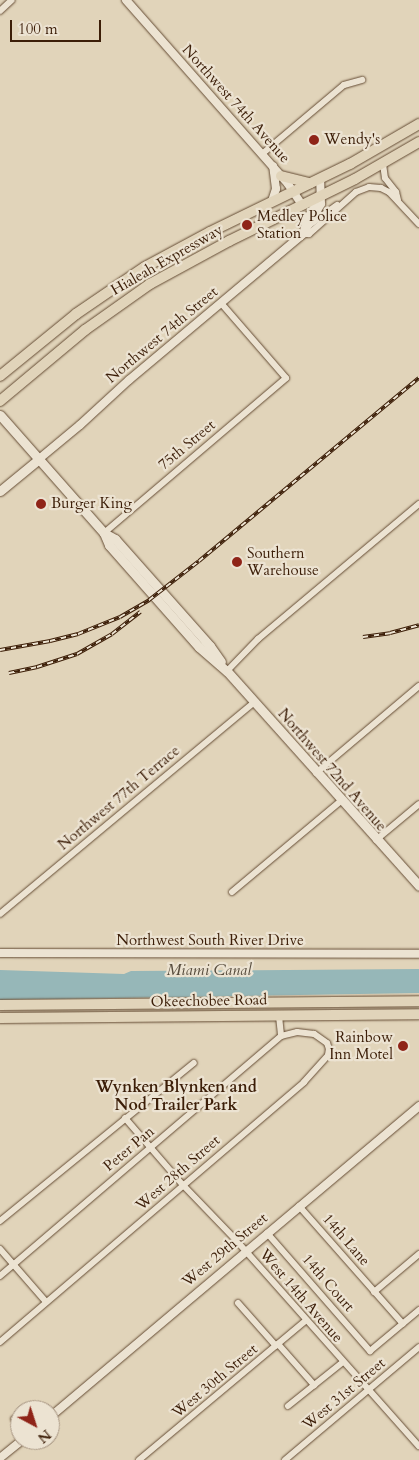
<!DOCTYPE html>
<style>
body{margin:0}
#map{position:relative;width:419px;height:1460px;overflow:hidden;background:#e1d4ba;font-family:Cardo,serif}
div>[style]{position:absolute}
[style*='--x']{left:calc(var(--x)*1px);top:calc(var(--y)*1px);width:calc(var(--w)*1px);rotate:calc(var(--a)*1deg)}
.water>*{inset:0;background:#96b7b8}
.roads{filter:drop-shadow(0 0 1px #654c34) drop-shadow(0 0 1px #654c34)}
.minor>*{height:6px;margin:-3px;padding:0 3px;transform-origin:3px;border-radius:3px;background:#ece3d2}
.tertiary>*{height:8px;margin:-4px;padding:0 4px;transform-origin:4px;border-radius:4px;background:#ece3d2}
.secondary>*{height:9px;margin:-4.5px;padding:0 4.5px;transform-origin:4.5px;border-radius:4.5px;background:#ece3d2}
.primary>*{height:10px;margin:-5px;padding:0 5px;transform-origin:5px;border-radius:5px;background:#e1d4ba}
.trunk>*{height:10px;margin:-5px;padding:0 5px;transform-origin:5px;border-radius:5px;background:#e1d4ba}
.rail>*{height:4px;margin-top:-2px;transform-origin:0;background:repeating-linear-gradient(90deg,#ece3d2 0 5.5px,#3c1e08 0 11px);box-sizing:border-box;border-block:1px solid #3c1e08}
.dots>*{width:14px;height:14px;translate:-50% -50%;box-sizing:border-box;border:2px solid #ece3d2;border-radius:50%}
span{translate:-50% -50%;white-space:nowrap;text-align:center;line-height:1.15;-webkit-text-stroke:4.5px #ece3d2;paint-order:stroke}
.street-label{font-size:15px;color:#3c1e08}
.poi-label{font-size:15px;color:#3c1e08}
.left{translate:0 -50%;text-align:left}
.right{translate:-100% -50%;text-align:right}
.water-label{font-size:16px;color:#574c3d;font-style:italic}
.neighbourhood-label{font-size:16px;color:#3c1e08;font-weight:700}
.north{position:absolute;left:10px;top:1400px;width:50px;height:50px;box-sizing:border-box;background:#ece3d2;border:1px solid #a69481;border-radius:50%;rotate:140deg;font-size:14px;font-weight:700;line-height:20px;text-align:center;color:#3c1e08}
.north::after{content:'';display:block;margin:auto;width:18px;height:22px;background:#8f2418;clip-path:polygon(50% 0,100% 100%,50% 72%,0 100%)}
.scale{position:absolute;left:10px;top:20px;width:91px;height:22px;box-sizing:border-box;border:2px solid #3c1e08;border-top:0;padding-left:6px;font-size:15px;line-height:18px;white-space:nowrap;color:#3c1e08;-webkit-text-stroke:4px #ece3d2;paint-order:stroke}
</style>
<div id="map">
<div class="water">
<i style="clip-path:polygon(419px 969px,419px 993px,0 1000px,0 970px,124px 974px,131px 971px)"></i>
</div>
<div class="roads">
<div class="minor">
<i style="--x:0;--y:11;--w:16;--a:-43"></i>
<i style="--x:262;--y:154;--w:107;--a:-40.1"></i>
<i style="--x:344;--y:85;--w:19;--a:-16"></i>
<i style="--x:383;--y:164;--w:14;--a:82"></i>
<i style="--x:385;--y:178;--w:18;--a:52"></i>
<i style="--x:396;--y:192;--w:8;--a:76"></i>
<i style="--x:308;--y:226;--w:36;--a:-36"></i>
<i style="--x:303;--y:234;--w:6;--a:0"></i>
<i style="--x:309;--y:234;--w:63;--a:-41.8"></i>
<i style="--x:356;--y:192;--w:14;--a:-21"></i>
<i style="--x:369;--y:187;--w:12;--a:5"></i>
<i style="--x:381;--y:188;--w:9;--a:27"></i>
<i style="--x:389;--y:192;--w:44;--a:46.8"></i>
<i style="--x:104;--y:533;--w:239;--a:-40.4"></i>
<i style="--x:286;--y:378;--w:99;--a:-130.9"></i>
<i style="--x:227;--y:671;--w:45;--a:-45.9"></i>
<i style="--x:258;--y:639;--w:210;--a:-40"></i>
<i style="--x:316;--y:773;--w:135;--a:-40.2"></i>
<i style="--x:376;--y:840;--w:56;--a:-39.9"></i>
<i style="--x:232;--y:892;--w:142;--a:-39.9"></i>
<i style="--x:0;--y:914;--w:331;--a:-39.8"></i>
<i style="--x:279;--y:1016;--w:20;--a:84"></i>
<i style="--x:125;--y:1118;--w:87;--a:49.2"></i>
<i style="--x:182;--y:1184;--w:76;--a:46.1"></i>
<i style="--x:235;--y:1239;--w:277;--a:48.4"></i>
<i style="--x:299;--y:1206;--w:157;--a:48.6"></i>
<i style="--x:0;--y:1221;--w:250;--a:-39.2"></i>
<i style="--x:267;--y:1233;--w:157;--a:48.9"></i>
<i style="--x:370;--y:1351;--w:64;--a:-39.9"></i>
<i style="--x:0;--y:1249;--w:70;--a:49"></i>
<i style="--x:0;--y:1276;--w:370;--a:-40.5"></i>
<i style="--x:374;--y:1292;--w:59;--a:-40.2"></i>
<i style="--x:238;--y:1303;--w:57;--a:48.5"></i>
<i style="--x:0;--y:1342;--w:400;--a:-40.5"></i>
<i style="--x:304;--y:1082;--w:36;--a:-48"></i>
<i style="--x:328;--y:1055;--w:6;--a:-81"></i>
<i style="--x:329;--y:1049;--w:6;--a:-108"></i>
<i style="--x:327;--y:1043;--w:16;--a:-145"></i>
<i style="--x:314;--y:1034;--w:17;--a:-173"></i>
<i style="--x:297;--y:1032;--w:16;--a:166"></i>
<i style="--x:278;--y:1344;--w:55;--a:48.7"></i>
<i style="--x:288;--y:1406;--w:70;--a:-38.7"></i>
<i style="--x:14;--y:1419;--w:9;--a:49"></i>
<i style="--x:139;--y:1460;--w:217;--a:-39.9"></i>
<i style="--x:285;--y:1460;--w:175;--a:-40.1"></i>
</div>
<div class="tertiary">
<i style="--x:126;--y:0;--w:245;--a:48.6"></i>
<i style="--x:288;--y:184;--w:25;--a:56"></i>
<i style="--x:272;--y:201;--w:13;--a:-72"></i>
<i style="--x:276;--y:189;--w:23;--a:-97"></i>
<i style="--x:304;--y:231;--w:12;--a:-76"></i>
<i style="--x:307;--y:219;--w:26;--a:-59"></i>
<i style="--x:39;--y:459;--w:53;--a:-39.7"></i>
<i style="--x:80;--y:425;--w:67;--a:-42.6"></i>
<i style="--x:129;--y:380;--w:227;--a:-40"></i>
<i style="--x:303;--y:234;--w:35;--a:-59"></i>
<i style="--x:321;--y:204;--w:24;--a:-92"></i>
<i style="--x:0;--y:953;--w:419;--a:0.1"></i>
<i style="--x:50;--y:1417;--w:483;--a:-40.1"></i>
<i style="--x:0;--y:1458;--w:28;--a:-39"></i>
</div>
<div class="secondary">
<i style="--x:0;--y:415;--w:157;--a:48.6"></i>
<i style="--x:104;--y:533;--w:13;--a:29"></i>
<i style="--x:115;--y:539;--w:143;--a:48.4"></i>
<i style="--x:210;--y:646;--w:19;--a:55"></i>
<i style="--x:0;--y:491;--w:50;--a:-39.4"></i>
<i style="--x:104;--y:533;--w:13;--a:67"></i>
<i style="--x:109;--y:545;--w:136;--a:48.6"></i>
<i style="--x:199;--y:647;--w:37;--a:41"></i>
<i style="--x:227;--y:671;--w:288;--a:48.2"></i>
</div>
<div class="primary">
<i style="--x:281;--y:176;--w:30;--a:14"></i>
<i style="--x:0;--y:376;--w:98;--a:-39.2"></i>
<i style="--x:76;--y:314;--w:83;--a:-34.3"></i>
<i style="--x:145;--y:267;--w:74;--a:-28.3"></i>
<i style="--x:210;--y:232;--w:156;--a:-25.9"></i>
<i style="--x:350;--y:164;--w:80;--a:-30.1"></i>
<i style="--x:0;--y:401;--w:111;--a:-39.9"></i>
<i style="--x:85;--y:330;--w:80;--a:-35.3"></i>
<i style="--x:150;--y:284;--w:90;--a:-28.6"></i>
<i style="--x:229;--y:241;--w:140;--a:-26.2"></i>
<i style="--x:355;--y:179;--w:74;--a:-30"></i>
</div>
<div class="trunk">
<i style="--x:0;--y:1005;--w:419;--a:-0.5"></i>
<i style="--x:0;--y:1018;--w:419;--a:-0.5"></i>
</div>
</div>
<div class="rail">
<i style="--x:363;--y:637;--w:27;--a:-8"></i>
<i style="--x:390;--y:633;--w:30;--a:-15"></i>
<i style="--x:0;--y:650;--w:51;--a:-10.2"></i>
<i style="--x:50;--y:641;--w:29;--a:-14"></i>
<i style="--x:78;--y:634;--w:45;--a:-22"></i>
<i style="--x:120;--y:617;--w:34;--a:-30"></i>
<i style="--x:149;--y:600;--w:63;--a:-38"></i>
<i style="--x:199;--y:561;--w:286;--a:-39.8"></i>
<i style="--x:9;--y:673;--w:29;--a:-12"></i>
<i style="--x:37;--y:667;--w:42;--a:-18"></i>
<i style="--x:77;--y:654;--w:40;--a:-29.7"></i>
<i style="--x:112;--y:634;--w:36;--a:-38"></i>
</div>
<div class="dots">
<i style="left:314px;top:140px;background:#8f2418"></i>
<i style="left:247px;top:225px;background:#8f2418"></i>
<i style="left:41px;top:504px;background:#8f2418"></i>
<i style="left:237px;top:562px;background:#8f2418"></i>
<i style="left:403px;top:1046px;background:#8f2418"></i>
</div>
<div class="street-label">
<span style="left:236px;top:104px;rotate:48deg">Northwest 74th Avenue</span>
<span style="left:167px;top:260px;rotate:-30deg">Hialeah Expressway</span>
<span style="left:162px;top:335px;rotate:-40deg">Northwest 74th Street</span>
<span style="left:187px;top:445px;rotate:-40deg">75th Street</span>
<span style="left:332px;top:770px;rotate:49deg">Northwest 72nd Avenue</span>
<span style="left:119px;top:798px;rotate:-40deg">Northwest 77th Terrace</span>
<span style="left:210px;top:941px">Northwest South River Drive</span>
<span style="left:209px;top:1001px;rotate:-1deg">Okeechobee Road</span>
<span style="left:129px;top:1149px;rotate:-40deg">Peter Pan</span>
<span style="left:178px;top:1173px;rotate:-41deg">West 28th Street</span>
<span style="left:346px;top:1240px;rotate:49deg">14th Lane</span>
<span style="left:225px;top:1250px;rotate:-40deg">West 29th Street</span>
<span style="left:328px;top:1283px;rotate:49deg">14th Court</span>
<span style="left:301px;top:1296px;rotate:49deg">West 14th Avenue</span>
<span style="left:215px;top:1381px;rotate:-40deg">West 30th Street</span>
<span style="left:344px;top:1394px;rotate:-40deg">West 31st Street</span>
</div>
<div class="poi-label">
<span class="left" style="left:324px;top:140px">Wendy's</span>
<span class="left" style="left:257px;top:225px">Medley Police<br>Station</span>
<span class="left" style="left:51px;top:504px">Burger King</span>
<span class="left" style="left:247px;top:562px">Southern<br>Warehouse</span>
<span class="right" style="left:393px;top:1046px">Rainbow<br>Inn Motel</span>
</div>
<div class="water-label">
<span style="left:209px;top:970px">Miami Canal</span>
</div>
<div class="neighbourhood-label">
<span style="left:176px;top:1096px">Wynken Blynken and<br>Nod Trailer Park</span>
</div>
<div class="north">N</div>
<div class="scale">100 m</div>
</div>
